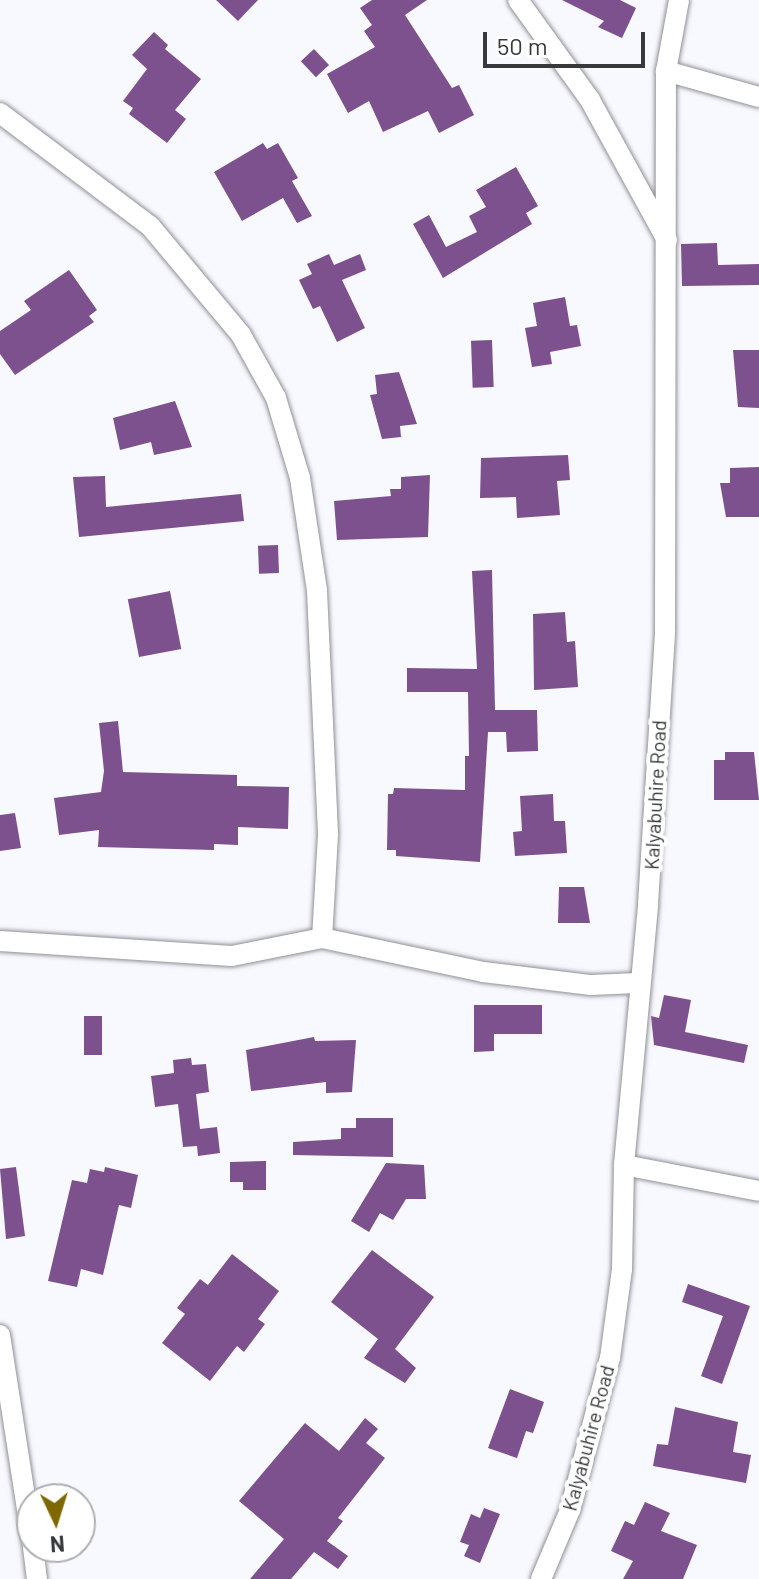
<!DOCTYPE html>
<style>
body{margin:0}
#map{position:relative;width:759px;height:1579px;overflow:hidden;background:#f8f9ff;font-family:Barlow,sans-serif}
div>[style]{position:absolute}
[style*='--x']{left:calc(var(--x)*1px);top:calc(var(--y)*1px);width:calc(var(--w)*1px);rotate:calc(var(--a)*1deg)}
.building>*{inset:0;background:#7d508e;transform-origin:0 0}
.roads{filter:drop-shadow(0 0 2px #909096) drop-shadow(0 0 2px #909096)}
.street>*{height:20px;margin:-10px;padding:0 10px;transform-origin:10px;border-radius:10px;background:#fff}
span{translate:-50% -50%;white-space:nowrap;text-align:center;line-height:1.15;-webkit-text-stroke:8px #fff;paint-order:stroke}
.street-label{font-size:20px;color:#38393b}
.north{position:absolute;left:16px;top:1483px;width:80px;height:80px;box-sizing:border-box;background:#fff;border:2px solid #afb0b1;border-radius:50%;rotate:176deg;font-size:22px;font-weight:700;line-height:32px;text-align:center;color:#38393b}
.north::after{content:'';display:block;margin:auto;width:28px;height:36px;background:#806800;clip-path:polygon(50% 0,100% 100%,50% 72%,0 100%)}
.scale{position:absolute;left:483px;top:32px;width:162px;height:36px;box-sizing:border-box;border:4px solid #38393b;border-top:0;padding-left:10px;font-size:24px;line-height:28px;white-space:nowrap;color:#38393b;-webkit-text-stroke:6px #fff;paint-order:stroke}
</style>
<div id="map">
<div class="building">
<i style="clip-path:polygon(216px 0,258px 0,238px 21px)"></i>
<i style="clip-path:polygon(372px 0,427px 0,405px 15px,452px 88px,459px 85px,474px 115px,439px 133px,428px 111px,383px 132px,369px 101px,348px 113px,327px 74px,375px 47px,364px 31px,372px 25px,360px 8px)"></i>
<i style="clip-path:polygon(562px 0,620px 0,636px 8px,622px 38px,598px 27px,604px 21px)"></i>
<i style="clip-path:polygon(154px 32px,168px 45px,165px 49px,201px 79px,175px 110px,186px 119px,167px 143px,129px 114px,133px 108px,123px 101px,147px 69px,132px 55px)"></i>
<i style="left:314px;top:49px;width:22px;height:18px;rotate:47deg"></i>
<i style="clip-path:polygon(263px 143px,267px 149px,278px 143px,298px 178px,292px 181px,312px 216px,297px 223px,283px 198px,242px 221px,214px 172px)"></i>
<i style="clip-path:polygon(516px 167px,538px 206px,526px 213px,532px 224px,443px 278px,413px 224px,429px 215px,446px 247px,477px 232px,469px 216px,486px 207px,476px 190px)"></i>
<i style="clip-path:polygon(717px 243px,718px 265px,759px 264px,759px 285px,682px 286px,681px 244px)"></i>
<i style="clip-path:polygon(329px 254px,334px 265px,360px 254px,366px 270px,342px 280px,365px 328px,337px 342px,320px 306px,313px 309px,299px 280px,312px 274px,307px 264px)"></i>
<i style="clip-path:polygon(69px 270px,97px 310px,89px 316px,94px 322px,15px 375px,0 354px,0 331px,31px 310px,24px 301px)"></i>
<i style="clip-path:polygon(565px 297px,570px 326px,577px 325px,581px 346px,550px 352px,552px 364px,532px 367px,525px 328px,537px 326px,533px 303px)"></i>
<i style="left:492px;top:340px;width:47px;height:21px;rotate:88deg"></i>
<i style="clip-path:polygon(733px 350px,759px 350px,759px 408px,738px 407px)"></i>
<i style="clip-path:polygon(399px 372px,417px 424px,400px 426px,401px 437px,382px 439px,370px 395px,377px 394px,375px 375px)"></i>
<i style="clip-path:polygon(175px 401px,192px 447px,154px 455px,151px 442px,120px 450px,113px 418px)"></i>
<i style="clip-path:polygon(568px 455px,570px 480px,557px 481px,560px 515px,517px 518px,516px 497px,480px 498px,481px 458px)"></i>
<i style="clip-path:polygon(759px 467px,759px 517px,726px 517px,720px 483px,730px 483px,730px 468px)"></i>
<i style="clip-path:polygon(430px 475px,428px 537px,337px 540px,334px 501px,391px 496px,390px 489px,401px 489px,401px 477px)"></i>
<i style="clip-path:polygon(105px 476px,106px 507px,241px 494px,244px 521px,79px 537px,73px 477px)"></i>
<i style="left:278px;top:545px;width:28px;height:20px;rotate:88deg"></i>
<i style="clip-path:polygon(492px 570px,495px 710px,537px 710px,538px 751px,507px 752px,506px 732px,488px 732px,480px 862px,396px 856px,396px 850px,387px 850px,388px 794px,393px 794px,394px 788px,465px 790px,465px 756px,469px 756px,468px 692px,407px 692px,407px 668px,477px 669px,472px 571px)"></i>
<i style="left:170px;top:591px;width:59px;height:43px;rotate:79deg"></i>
<i style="clip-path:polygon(565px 612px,567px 642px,575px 641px,578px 687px,534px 690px,533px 614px)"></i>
<i style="clip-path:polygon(118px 721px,123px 772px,237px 775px,237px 786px,289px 787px,288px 829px,238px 827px,238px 845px,214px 844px,214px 850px,98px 847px,99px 830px,59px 835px,54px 798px,101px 792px,104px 771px,99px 723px)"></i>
<i style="clip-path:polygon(725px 752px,754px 752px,759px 800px,714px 800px,714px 760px,725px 760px)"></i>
<i style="clip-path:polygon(553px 794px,554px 821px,565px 821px,567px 853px,515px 856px,513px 832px,522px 831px,520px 796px)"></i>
<i style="clip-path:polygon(15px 813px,21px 848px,0 851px,0 815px)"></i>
<i style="clip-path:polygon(559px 887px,584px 887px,590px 923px,558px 923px)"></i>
<i style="clip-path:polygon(664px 995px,691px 1000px,685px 1032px,748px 1045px,744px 1063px,654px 1045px,651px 1016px,659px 1018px)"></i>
<i style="clip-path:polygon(474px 1005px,542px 1005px,542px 1034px,494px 1034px,494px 1051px,474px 1052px)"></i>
<i style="left:84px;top:1016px;width:18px;height:39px"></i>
<i style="clip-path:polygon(314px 1037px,315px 1041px,356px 1040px,352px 1092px,326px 1093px,326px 1082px,251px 1091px,246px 1050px)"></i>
<i style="clip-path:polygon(191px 1058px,192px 1065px,206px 1064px,209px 1092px,196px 1094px,200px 1129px,217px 1127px,220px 1153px,198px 1156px,197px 1146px,183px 1147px,178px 1104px,155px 1107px,151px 1076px,174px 1073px,173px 1060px)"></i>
<i style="clip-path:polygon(356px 1118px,393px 1118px,393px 1157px,293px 1155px,293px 1142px,341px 1139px,341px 1128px,356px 1128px)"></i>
<i style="clip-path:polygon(266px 1161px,266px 1190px,243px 1190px,243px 1182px,230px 1182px,230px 1162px)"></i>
<i style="clip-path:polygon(386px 1163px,424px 1165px,426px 1199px,406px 1199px,393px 1220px,380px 1213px,369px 1232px,351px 1221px)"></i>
<i style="clip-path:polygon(16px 1167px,25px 1236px,6px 1239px,0 1169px)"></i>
<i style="clip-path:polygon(105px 1167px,138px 1175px,131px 1208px,119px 1205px,103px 1275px,81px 1269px,77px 1287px,48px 1281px,72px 1180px,87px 1183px,90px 1169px,104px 1172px)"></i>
<i style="clip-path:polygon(372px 1250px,434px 1297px,395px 1349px,416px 1368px,405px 1383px,364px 1358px,378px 1339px,331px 1302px)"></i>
<i style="clip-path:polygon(232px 1254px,279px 1291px,258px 1319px,265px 1324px,244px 1352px,237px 1346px,210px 1381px,162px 1343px,185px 1314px,177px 1308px,200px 1279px,208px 1285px)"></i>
<i style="clip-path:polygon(688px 1284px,750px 1306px,722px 1384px,701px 1376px,723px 1316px,682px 1302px)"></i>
<i style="clip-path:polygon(510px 1389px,544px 1402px,533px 1433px,526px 1431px,517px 1458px,488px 1448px)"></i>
<i style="clip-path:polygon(675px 1407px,738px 1422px,733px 1452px,751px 1455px,746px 1483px,653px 1466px,657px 1444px,668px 1445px)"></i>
<i style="clip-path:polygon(365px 1418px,378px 1429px,366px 1443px,385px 1458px,338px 1518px,343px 1521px,327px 1541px,348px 1556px,338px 1569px,314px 1552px,291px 1579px,250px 1579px,284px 1539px,239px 1501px,305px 1423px,339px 1451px)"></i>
<i style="clip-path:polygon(645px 1502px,670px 1513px,661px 1531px,697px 1545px,683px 1579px,623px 1579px,633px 1561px,611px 1551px,625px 1521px,634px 1525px)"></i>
<i style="clip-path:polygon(484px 1508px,500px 1514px,480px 1563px,464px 1556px,469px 1545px,460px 1542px,471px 1514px,480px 1518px)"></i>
</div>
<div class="roads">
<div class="street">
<i style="--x:518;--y:0;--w:123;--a:54.2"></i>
<i style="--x:590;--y:100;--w:160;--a:61.2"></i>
<i style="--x:666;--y:71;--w:97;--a:15.6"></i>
<i style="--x:0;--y:113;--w:188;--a:37"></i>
<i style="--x:150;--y:226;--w:142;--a:50.1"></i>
<i style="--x:241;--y:335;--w:72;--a:60.9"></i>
<i style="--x:276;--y:398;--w:84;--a:73.3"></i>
<i style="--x:300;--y:478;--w:114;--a:81.4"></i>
<i style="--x:317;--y:591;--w:244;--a:87.4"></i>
<i style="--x:328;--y:835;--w:103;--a:93.3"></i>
<i style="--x:0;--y:941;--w:232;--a:3.7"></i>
<i style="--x:232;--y:956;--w:92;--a:-11.3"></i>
<i style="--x:322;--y:938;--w:165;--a:11.9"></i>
<i style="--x:483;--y:972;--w:109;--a:6.9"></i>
<i style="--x:591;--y:985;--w:46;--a:-2.5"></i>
<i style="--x:624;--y:1165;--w:137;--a:10.9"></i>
<i style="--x:0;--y:1335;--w:209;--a:81.2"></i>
<i style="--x:33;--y:1547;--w:32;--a:83"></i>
<i style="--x:541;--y:1579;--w:75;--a:-67.2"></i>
<i style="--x:570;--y:1510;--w:157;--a:-75.3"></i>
<i style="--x:610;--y:1358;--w:90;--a:-82.3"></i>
<i style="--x:622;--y:1269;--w:104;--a:-88.9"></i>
<i style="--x:624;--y:1165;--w:262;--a:-84.7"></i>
<i style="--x:648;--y:904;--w:274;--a:-86.4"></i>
<i style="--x:665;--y:631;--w:560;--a:-89.9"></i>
<i style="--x:666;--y:71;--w:72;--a:-79.6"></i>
</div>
</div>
<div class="street-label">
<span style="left:655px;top:795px;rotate:-87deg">Kalyabuhire Road</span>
<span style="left:588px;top:1438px;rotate:-75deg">Kalyabuhire Road</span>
</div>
<div class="north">N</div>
<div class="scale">50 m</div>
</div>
